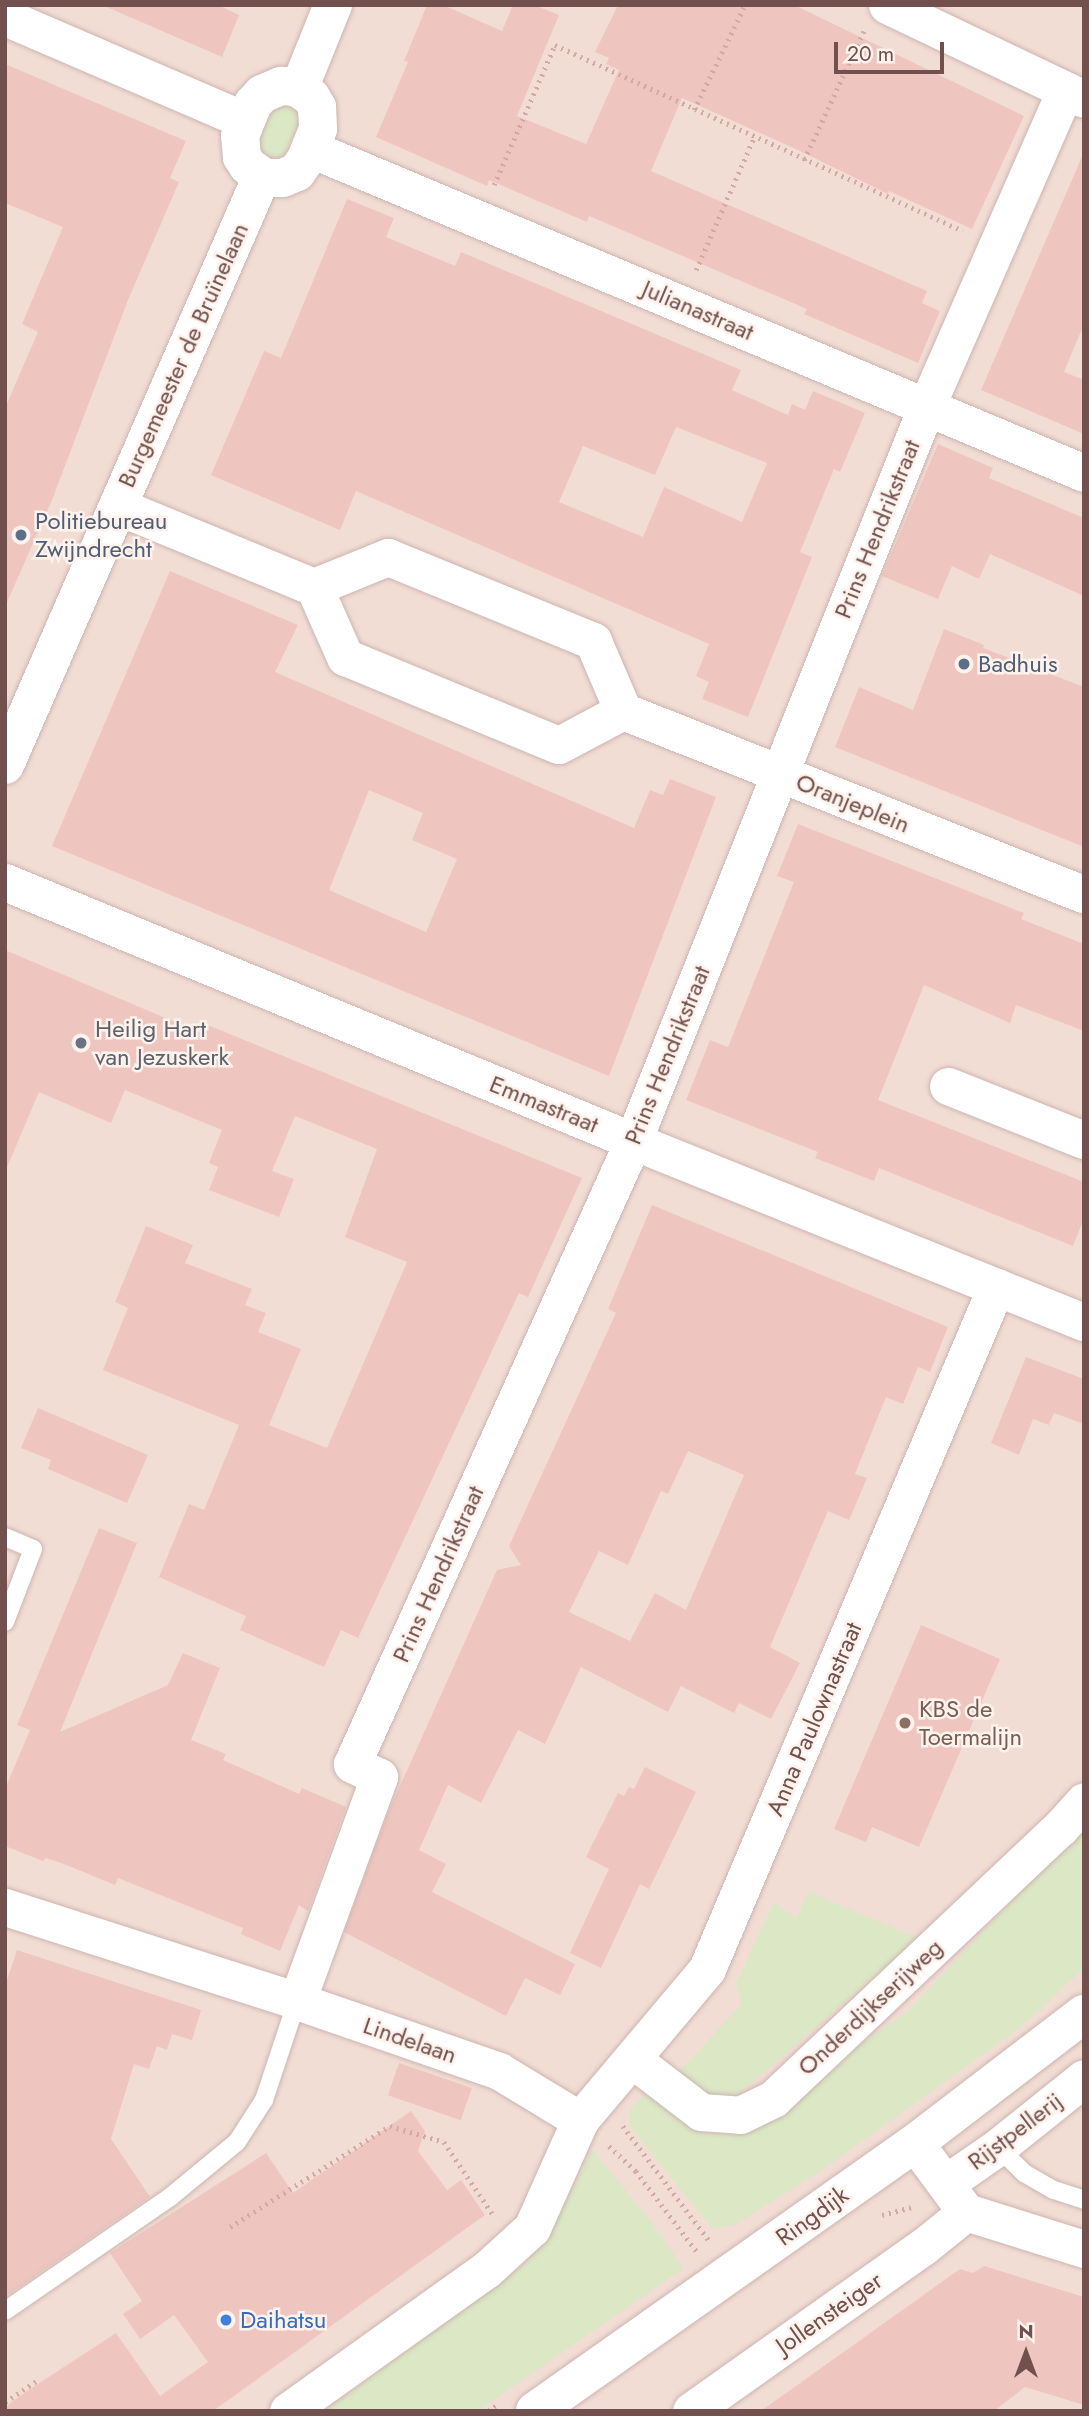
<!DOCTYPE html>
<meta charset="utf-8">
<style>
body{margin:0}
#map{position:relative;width:1089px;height:2416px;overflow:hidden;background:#faede6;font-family:Jost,sans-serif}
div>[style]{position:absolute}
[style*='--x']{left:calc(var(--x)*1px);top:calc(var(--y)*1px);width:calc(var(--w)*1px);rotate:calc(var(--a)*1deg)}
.residential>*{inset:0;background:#f2ddd5;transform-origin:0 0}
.green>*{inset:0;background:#dbe7c5}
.building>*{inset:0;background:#eec6bf;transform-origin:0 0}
.path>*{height:4.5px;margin-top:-2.25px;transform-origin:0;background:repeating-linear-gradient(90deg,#d3a9a3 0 2px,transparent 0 7px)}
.roads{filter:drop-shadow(0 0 2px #cdb5b0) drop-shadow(0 0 2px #cdb5b0)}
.lane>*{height:18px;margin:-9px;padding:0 9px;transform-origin:9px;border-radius:9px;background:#fff}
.street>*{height:37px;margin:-18.5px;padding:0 18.5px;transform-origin:18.5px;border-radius:18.5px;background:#fff}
.secondary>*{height:38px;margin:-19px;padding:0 19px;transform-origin:19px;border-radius:19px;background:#fff}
.dots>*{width:19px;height:19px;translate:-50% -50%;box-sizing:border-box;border:4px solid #fef2ec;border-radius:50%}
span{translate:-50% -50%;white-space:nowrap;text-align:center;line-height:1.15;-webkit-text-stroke:5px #fef2ec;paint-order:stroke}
.street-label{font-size:24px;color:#72504d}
.service-label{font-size:24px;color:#4e5e75}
.left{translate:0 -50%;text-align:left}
.worship-label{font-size:24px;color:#5b616d}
.education-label{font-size:24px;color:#785e54}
.shop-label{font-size:24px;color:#366cbe}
.frame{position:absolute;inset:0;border:7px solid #72504d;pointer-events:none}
.north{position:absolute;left:991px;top:2318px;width:70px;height:70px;-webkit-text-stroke:5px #fef2ec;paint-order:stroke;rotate:0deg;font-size:19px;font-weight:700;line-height:28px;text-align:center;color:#72504d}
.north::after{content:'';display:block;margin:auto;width:24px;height:32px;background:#72504d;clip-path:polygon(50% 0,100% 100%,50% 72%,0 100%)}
.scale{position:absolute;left:834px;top:42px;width:110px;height:32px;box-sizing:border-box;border:4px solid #72504d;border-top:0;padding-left:9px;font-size:21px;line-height:24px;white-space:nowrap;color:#72504d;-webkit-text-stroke:5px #fef2ec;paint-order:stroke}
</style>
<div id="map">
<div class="residential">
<i style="left:5px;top:5px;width:1079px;height:2406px"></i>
</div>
<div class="green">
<i style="clip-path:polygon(287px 105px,297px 110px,299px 124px,284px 156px,270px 158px,263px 153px,259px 139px,270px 114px,278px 107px)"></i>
<i style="clip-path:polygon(1084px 1825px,1084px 1968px,1023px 2026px,819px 2172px,735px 2225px,712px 2228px,629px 2125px,631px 2109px,644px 2095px,653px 2095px,692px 2123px,717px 2132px,738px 2129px,908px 2011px)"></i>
<i style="clip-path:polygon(809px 1892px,919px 1938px,727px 2105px,675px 2076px,742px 2004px,736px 1984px,774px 1902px,796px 1918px)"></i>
<i style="clip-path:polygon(592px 2149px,650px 2220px,684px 2268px,478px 2411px,325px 2411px,528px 2262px,576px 2183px)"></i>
</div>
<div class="building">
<i style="clip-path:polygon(102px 5px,218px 5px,239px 15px,222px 57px)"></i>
<i style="clip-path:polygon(427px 5px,443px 5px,502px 31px,513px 5px,534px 5px,559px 15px,517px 116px,586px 144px,619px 70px,606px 64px,609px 58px,595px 52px,618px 5px,794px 5px,1024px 116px,972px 229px,889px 191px,888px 194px,798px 150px,682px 98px,651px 171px,927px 291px,922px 303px,940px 311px,918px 363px,804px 314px,807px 309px,589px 216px,587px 222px,489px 180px,487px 186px,376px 137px,408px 62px,404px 61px)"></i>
<i style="clip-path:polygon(5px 64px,186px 141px,170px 178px,179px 182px,128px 300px,52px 500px,5px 607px,5px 408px,38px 332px,22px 324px,63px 227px,5px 203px)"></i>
<i style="clip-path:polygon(1084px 152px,1084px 324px,1064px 372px,1084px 380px,1084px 434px,981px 390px)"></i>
<i style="clip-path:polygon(evenodd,347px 199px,394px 218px,386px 237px,455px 266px,461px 252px,741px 370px,732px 390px,788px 415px,792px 404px,805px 410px,813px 391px,865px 413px,840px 472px,834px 469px,800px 552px,812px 557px,748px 717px,702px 699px,709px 682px,696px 676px,709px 644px,356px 491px,340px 530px,211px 475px,264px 351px,281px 358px,347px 199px,676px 427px,767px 463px,742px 522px,664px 487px,643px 537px,559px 502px,583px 446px,655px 475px,676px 427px)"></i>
<i style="clip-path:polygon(938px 444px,993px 468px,989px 478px,1084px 518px,1084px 596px,990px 554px,979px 579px,952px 566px,938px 599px,882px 576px)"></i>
<i style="clip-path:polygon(evenodd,170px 571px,298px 625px,275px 672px,634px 828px,650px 790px,663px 795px,670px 779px,716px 797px,609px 1076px,52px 846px,170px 571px,369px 790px,423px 813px,412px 840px,457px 859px,426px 932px,329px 890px,369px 790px)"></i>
<i style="clip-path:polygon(944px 629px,984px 645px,983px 648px,1084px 687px,1084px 847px,835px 747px,859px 687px,913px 710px)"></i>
<i style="clip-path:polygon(798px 824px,1024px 913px,1021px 919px,1084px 944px,1084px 1031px,1016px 1005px,1010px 1023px,924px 985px,878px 1100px,1084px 1182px,1084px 1218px,1073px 1246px,879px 1168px,874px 1181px,815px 1158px,818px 1152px,686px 1100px,710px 1040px,728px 1047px,794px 882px,777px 876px)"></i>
<i style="clip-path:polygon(5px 950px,201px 1033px,205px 1024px,582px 1178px,528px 1297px,519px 1293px,358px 1638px,341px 1630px,324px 1667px,240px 1630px,246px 1616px,159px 1577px,189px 1504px,204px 1510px,239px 1425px,103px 1370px,128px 1308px,115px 1302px,146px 1226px,193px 1245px,185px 1263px,252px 1289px,245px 1305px,266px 1313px,258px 1332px,301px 1349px,269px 1425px,327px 1448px,407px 1262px,345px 1237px,377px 1149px,295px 1116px,272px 1171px,294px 1179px,279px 1217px,209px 1190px,218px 1167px,209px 1163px,222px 1130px,125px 1090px,111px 1123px,39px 1092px,5px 1172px)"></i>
<i style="clip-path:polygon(evenodd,652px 1205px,948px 1327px,930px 1372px,918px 1367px,903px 1404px,886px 1397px,855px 1474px,867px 1478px,849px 1520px,828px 1511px,770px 1647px,800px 1663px,771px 1719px,739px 1703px,734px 1713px,681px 1686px,668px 1712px,581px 1667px,545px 1744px,518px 1730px,481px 1803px,448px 1785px,419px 1850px,446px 1864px,432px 1892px,575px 1964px,560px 1995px,525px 1978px,506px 2016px,344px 1932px,387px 1815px,497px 1570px,521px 1565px,509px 1546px,616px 1313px,608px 1309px,652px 1205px,688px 1451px,744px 1475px,686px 1610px,655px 1593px,630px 1641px,569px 1612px,599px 1551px,628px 1565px,661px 1491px,668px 1494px,688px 1451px)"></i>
<i style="clip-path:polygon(1026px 1357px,1084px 1379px,1084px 1424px,1054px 1413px,1049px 1425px,1033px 1419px,1019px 1455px,991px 1443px)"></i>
<i style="clip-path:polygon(38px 1408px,148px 1455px,127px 1503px,48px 1469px,51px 1460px,21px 1448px)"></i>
<i style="clip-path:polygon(99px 1528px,137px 1543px,60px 1732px,168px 1685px,183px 1653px,220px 1668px,191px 1740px,226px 1754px,223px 1760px,299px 1794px,302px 1788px,346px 1807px,308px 1911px,299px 1905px,280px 1951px,241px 1934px,243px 1928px,118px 1878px,115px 1885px,64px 1864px,46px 1858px,43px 1861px,5px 1846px,5px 1789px,30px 1730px,17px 1725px)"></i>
<i style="clip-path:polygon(921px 1625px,1000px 1659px,919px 1847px,872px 1827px,866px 1842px,834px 1829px)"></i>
<i style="clip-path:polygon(645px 1767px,696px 1792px,649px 1889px,640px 1884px,601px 1968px,570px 1953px,609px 1869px,586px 1857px,618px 1793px,624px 1796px,629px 1787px,634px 1789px)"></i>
<i style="clip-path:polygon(17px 1950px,201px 2010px,192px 2040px,172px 2034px,167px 2050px,157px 2046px,149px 2069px,134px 2064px,111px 2139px,150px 2197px,5px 2297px,5px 1986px)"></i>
<i style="left:399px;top:2063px;width:77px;height:34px;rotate:19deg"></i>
<i style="clip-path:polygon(411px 2111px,425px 2131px,418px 2151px,447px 2190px,461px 2180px,485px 2215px,213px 2411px,5px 2411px,5px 2407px,27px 2391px,116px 2333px,160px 2396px,208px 2362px,174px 2315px,140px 2339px,123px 2314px,142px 2301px,110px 2253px,266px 2153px,293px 2193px)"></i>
<i style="clip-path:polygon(984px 2266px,1084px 2297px,1084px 2405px,1025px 2387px,994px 2411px,761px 2411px,960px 2269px,973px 2273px)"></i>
</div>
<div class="path">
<i style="--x:694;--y:110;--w:117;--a:-64.1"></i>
<i style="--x:804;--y:160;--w:142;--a:-65.1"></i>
<i style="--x:494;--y:185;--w:153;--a:-66.5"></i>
<i style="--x:555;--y:45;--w:448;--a:24.5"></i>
<i style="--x:696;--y:270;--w:145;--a:-66.4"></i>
<i style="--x:623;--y:2126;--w:145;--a:53.1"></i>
<i style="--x:609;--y:2146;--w:37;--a:43"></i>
<i style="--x:636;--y:2171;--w:101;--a:53"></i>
<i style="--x:882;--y:2215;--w:30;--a:-15"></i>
<i style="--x:230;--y:2227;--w:189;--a:-32.3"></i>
<i style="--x:390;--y:2126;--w:56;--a:16.5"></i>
<i style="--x:444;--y:2142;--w:89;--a:56"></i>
<i style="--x:5;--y:2402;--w:37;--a:-34"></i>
<i style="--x:488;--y:2411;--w:12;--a:-35"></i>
</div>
<div class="roads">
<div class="lane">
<i style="--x:5;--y:1537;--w:30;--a:23"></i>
<i style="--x:33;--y:1549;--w:78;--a:111"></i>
<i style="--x:998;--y:2147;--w:37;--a:45"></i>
<i style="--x:1024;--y:2173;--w:34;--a:30"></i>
<i style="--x:1054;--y:2190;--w:32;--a:18"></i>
<i style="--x:5;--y:2311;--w:199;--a:-34.6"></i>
<i style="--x:169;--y:2198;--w:88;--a:-39.5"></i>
<i style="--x:237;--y:2142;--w:50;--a:-57.3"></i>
<i style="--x:264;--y:2100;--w:104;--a:-71.6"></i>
</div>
<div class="street">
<i style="--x:887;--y:5;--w:218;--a:25.5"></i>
<i style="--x:5;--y:17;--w:262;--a:23.3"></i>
<i style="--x:311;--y:149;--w:838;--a:22.74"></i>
<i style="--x:117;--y:506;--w:213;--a:22.4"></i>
<i style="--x:314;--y:587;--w:77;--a:66.1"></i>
<i style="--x:345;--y:657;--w:231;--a:22.4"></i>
<i style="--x:559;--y:745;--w:72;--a:-28"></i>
<i style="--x:314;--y:587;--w:80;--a:-22.1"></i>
<i style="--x:388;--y:557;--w:222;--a:22.3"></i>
<i style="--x:593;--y:641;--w:76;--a:66.8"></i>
<i style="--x:623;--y:711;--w:496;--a:21.7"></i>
<i style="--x:5;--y:882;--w:679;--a:22.41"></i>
<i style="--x:633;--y:1141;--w:486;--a:21.9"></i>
<i style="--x:948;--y:1086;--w:146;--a:21.7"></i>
<i style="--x:5;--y:1907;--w:307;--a:17.8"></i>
<i style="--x:297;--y:2001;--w:214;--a:19.1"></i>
<i style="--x:499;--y:2071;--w:95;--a:31.2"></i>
<i style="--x:297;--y:2001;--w:239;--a:-69.9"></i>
<i style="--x:379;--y:1777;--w:30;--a:-154"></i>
<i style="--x:352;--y:1764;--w:683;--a:-65.72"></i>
<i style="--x:633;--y:1141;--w:793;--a:-68.23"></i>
<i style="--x:927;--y:405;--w:344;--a:-66.3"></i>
<i style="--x:632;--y:2059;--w:87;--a:37.5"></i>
<i style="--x:701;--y:2112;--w:39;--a:4"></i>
<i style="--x:740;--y:2115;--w:37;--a:-26"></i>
<i style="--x:773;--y:2099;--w:395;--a:-43.4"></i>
<i style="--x:1060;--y:1828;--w:36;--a:-48"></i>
<i style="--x:946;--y:2183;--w:63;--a:-34.7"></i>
<i style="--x:998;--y:2147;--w:110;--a:-38.7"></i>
<i style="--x:966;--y:2212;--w:124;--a:17.4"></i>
<i style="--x:288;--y:2411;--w:243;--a:-35.5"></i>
<i style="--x:486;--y:2270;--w:62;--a:-42.4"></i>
<i style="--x:532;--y:2228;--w:118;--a:-66"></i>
<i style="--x:580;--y:2120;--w:197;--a:-49.9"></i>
<i style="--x:707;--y:1969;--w:741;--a:-67.04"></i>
<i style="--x:691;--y:2411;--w:284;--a:-35.3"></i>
<i style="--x:923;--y:2247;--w:55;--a:-39.1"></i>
<i style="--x:966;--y:2212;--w:86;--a:-126.5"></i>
</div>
<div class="secondary">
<i style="--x:281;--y:86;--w:15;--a:4"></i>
<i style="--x:296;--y:87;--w:18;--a:34"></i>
<i style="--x:311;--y:97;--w:12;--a:59"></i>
<i style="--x:317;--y:107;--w:22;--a:87"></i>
<i style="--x:318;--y:129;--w:32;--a:112"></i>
<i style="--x:306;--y:159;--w:16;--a:125"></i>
<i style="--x:297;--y:172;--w:15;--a:157"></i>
<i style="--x:283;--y:178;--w:18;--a:180"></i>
<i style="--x:265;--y:178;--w:21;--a:-145"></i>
<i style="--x:248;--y:166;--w:11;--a:-124"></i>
<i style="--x:242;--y:157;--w:21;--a:-95"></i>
<i style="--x:240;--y:136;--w:35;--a:-68"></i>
<i style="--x:253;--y:104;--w:13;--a:-48"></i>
<i style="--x:262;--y:94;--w:21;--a:-23"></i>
<i style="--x:299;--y:89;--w:91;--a:-68"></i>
<i style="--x:5;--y:765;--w:643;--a:-66.43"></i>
<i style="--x:535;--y:2411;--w:465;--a:-35.2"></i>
<i style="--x:915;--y:2143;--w:213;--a:-37.4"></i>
</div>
</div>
<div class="dots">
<i style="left:21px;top:535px;background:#5c6f8a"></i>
<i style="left:964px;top:664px;background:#5c6f8a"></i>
<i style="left:81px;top:1043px;background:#6b7280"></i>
<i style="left:905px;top:1723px;background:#8d6e63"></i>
<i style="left:226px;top:2320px;background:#3f7fe0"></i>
</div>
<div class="street-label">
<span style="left:698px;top:310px;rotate:23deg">Julianastraat</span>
<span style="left:183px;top:355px;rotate:-66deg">Burgemeester de Bruïnelaan</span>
<span style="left:877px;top:529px;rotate:-68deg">Prins Hendrikstraat</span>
<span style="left:853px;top:803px;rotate:22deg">Oranjeplein</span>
<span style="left:667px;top:1055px;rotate:-68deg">Prins Hendrikstraat</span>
<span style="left:544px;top:1104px;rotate:22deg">Emmastraat</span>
<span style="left:438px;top:1574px;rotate:-66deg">Prins Hendrikstraat</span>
<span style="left:814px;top:1719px;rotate:-67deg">Anna Paulownastraat</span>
<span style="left:870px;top:2007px;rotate:-43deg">Onderdijkserijweg</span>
<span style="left:410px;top:2040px;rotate:19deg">Lindelaan</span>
<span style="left:1015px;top:2131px;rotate:-37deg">Rijstpellerij</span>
<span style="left:812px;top:2216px;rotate:-36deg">Ringdijk</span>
<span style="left:829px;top:2313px;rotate:-35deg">Jollensteiger</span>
</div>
<div class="service-label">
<span class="left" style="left:35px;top:535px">Politiebureau<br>Zwijndrecht</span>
<span class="left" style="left:978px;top:664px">Badhuis</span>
</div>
<div class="worship-label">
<span class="left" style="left:95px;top:1043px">Heilig Hart<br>van Jezuskerk</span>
</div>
<div class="education-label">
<span class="left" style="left:919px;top:1723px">KBS de<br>Toermalijn</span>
</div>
<div class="shop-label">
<span class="left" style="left:240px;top:2320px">Daihatsu</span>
</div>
<div class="frame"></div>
<div class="north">N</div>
<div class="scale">20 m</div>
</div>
